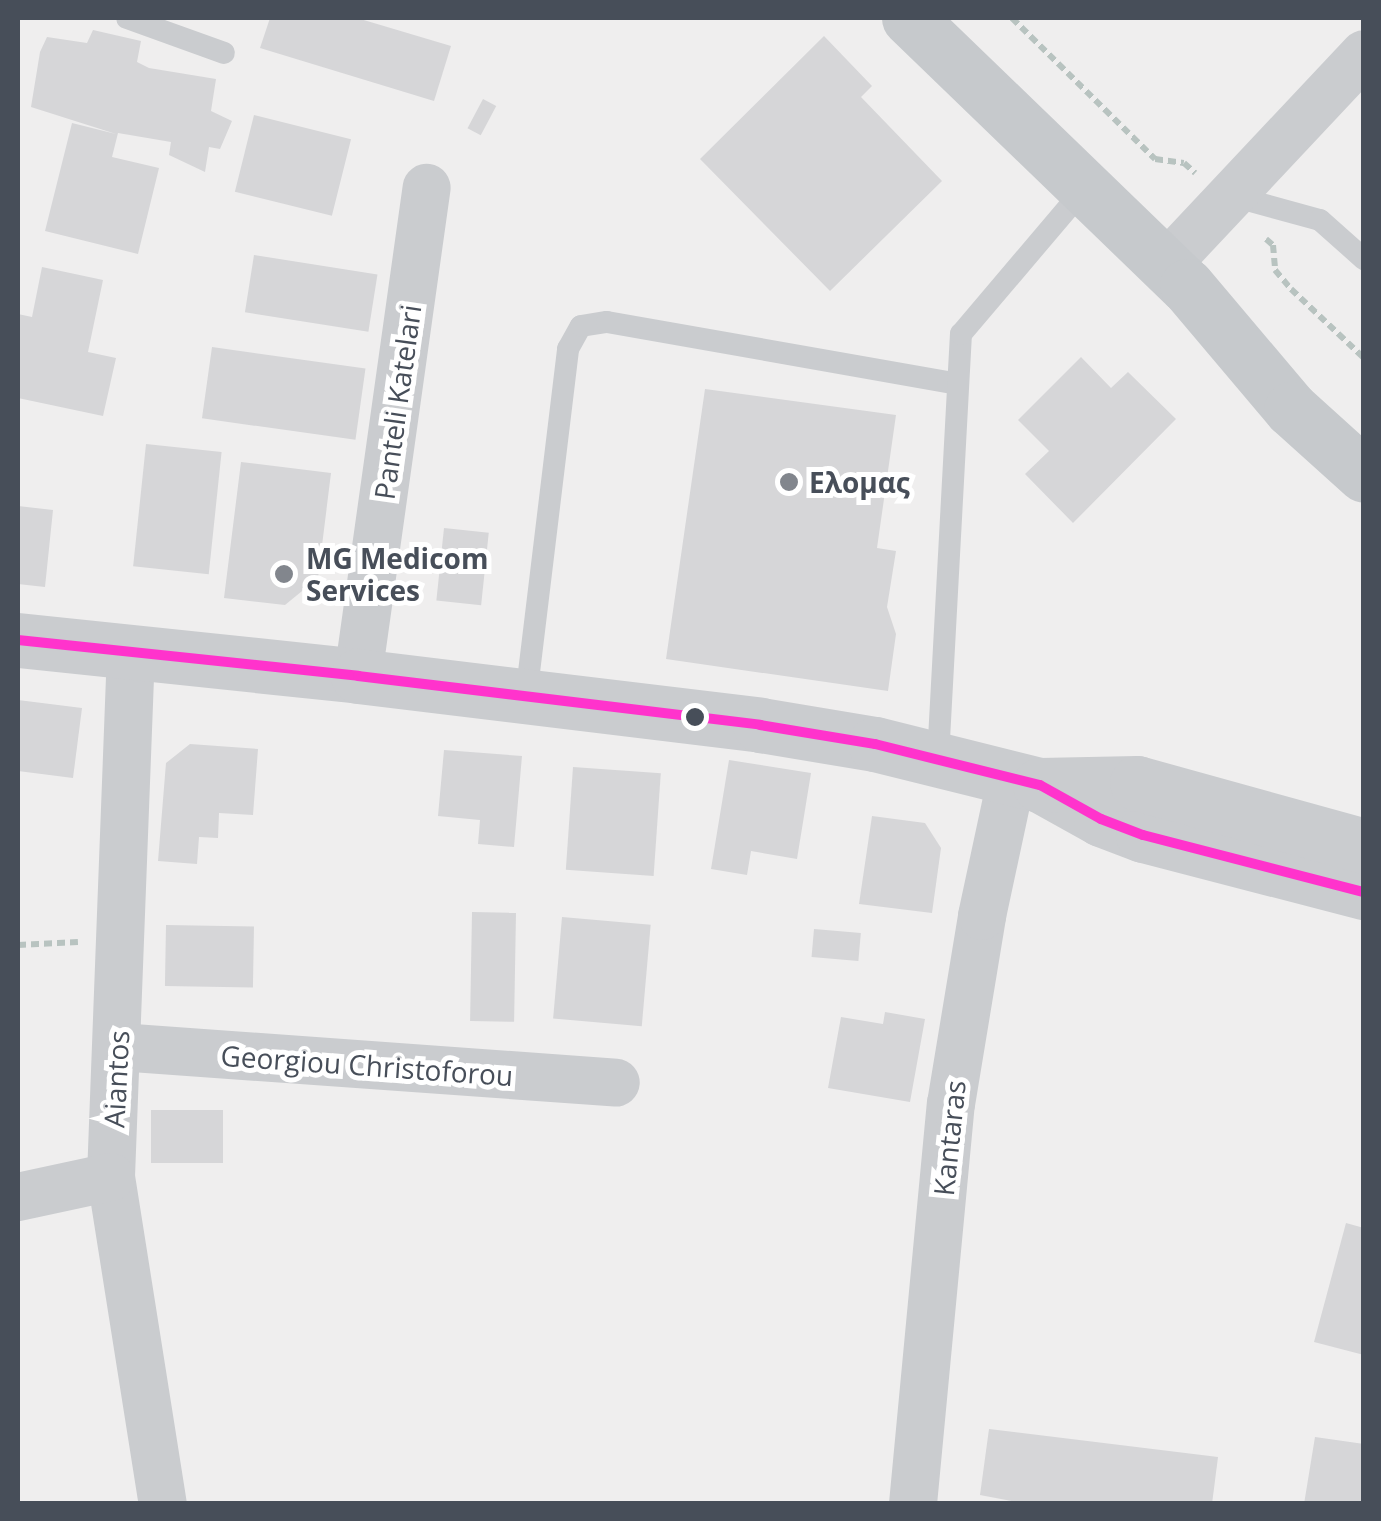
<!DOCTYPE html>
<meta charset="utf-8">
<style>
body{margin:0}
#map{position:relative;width:1381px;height:1521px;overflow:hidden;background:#efeeee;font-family:"Open Sans",sans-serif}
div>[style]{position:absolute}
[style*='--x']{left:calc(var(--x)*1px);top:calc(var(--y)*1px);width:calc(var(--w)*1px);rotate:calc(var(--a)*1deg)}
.building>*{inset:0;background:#d6d6d8;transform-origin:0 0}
.path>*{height:6px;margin-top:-3px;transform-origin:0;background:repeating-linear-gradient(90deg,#b8c3c0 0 8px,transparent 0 13px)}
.service>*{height:22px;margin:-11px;padding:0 11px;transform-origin:11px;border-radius:11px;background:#cacccf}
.minor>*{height:48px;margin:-24px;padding:0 24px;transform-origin:24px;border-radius:24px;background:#cacccf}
.tertiary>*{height:55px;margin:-27.5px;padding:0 27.5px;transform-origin:27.5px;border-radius:27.5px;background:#cacccf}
.primary>*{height:55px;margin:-27.5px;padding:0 27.5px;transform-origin:27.5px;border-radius:27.5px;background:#c6c9cc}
.bus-1>*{height:10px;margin:-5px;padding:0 5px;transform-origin:5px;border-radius:5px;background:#f3c}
.dots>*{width:28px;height:28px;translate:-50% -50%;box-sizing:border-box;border:5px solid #fff;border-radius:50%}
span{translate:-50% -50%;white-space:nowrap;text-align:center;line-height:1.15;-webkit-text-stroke:10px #fff;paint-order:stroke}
.street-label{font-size:28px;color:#474e59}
.poi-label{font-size:28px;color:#474e59;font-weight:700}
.left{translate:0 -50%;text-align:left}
.frame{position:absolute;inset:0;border:20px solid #474e59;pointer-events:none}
</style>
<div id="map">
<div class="building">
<i style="clip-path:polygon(270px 18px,357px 18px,451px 46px,434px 101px,260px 48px)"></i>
<i style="clip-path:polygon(93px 30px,141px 41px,137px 62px,149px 68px,216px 79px,211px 111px,232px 121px,220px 149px,209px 147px,205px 172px,169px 155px,171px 142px,118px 133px,112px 157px,159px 168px,138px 254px,45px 231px,72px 123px,116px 134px,31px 107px,40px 52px,47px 37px,87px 43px)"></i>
<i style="clip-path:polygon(824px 36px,872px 86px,861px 97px,942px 181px,830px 291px,700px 159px)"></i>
<i style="left:483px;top:99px;width:15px;height:33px;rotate:28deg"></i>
<i style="left:254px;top:115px;width:100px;height:79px;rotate:14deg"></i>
<i style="left:254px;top:255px;width:125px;height:58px;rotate:9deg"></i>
<i style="clip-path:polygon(42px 267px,103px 280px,88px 352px,116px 358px,103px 416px,18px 398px,18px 314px,32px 317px)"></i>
<i style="left:212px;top:347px;width:155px;height:72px;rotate:8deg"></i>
<i style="clip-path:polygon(1081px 357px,1111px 388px,1128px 372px,1176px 419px,1073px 523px,1025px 474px,1049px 451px,1018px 420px)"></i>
<i style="clip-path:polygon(705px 389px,896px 415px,877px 548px,896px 551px,887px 607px,896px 634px,888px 691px,666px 659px)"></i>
<i style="left:146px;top:444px;width:76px;height:123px;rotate:6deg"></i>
<i style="clip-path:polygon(241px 462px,331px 473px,318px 578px,285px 605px,224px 598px)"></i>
<i style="clip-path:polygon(18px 506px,53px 510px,45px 587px,18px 584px)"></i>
<i style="left:444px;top:528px;width:45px;height:73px;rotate:6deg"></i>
<i style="clip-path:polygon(18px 700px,82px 708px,73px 778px,18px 771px)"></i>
<i style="clip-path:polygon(190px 744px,258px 749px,253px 815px,219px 813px,218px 838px,199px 837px,197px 864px,158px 861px,166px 763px)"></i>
<i style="clip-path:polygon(444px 750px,522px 756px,514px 847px,478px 844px,480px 820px,438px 816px)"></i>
<i style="clip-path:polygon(729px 760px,811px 773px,797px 859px,751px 851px,747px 875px,711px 869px)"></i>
<i style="left:573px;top:767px;width:88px;height:103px;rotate:4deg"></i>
<i style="clip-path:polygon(872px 816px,925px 823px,941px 848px,932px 913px,859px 904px)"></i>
<i style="left:472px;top:912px;width:44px;height:109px;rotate:1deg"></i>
<i style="left:562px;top:917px;width:89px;height:102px;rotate:5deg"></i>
<i style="left:166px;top:925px;width:88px;height:61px;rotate:1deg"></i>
<i style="left:814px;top:929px;width:47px;height:28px;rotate:5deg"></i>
<i style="clip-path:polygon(885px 1012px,925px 1019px,910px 1102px,828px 1088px,841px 1017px,883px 1024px)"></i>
<i style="left:151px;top:1110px;width:72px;height:53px"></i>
<i style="clip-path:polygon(1346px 1223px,1364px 1228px,1364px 1355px,1314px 1342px)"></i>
<i style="clip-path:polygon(989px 1429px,1218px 1457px,1212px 1504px,1027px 1504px,980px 1495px)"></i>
<i style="clip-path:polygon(1315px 1437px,1364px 1444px,1364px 1504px,1304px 1504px)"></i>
</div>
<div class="path">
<i style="--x:1012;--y:18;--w:201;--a:44.6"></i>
<i style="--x:1155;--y:159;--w:29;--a:8"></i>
<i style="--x:1184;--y:163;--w:15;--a:42"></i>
<i style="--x:1266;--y:239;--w:9;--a:41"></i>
<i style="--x:1273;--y:245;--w:25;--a:85"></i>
<i style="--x:1275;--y:270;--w:25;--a:50"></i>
<i style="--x:1291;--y:289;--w:100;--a:43.4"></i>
<i style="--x:18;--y:945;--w:60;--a:-2.9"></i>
</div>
<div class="service">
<i style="--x:127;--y:18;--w:103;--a:19.8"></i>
<i style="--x:1232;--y:196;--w:91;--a:15.3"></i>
<i style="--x:1320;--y:220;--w:59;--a:41.6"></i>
<i style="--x:526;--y:697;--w:351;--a:-83.1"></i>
<i style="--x:568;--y:349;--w:26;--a:-61"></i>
<i style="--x:581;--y:326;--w:26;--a:-9"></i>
<i style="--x:607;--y:322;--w:356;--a:10"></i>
<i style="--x:938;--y:758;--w:425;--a:-86.9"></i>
<i style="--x:961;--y:334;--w:192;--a:-49.7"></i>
</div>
<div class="minor">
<i style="--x:1166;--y:265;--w:289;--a:-46.8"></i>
<i style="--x:131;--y:651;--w:526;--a:92.18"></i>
<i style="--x:111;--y:1177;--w:331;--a:81"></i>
<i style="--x:358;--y:676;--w:493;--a:-82"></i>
<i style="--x:119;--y:1047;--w:498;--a:4.1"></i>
<i style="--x:18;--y:1197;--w:95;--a:-12.1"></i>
<i style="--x:913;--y:1504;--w:402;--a:-84.6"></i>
<i style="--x:951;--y:1104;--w:191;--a:-80.6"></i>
<i style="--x:982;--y:916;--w:143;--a:-77.9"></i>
</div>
<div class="tertiary">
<i style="--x:18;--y:640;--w:342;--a:6"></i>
<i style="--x:358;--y:676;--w:405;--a:6.9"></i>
<i style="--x:760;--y:725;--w:117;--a:9.4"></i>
<i style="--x:875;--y:744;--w:170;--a:14"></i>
<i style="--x:1040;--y:785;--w:70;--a:29.1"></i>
<i style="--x:1101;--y:819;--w:45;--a:20.9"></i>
<i style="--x:1143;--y:835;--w:228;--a:14.5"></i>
<i style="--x:1040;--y:785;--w:97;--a:-1.2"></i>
<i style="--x:1137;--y:783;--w:236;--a:15.5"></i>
</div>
<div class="primary">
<i style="--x:909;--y:18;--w:386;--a:44"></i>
<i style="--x:1187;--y:286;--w:161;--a:49.8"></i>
<i style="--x:1291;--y:409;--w:98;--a:42.1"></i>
</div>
<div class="bus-1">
<i style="--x:18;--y:640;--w:342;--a:6"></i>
<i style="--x:358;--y:676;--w:405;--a:6.9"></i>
<i style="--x:760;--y:725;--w:117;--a:9.4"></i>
<i style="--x:875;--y:744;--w:170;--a:14"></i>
<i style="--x:1040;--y:785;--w:70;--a:29.1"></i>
<i style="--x:1101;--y:819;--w:45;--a:20.9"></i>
<i style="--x:1143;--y:835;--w:228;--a:14.5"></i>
</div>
<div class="dots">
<i style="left:789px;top:482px;background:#82868d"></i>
<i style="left:284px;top:574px;background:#82868d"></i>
<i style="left:695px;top:717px;background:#474e59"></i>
</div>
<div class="street-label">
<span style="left:397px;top:402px;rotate:-82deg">Panteli Katelari</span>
<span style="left:367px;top:1065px;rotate:4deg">Georgiou Christoforou</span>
<span style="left:116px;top:1079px;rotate:-87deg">Aiantos</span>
<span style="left:949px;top:1138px;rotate:-84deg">Kantaras</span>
</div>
<div class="poi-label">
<span class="left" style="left:809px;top:482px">Ελομας</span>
<span class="left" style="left:306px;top:574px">MG Medicom<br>Services</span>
</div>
<div class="frame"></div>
</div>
